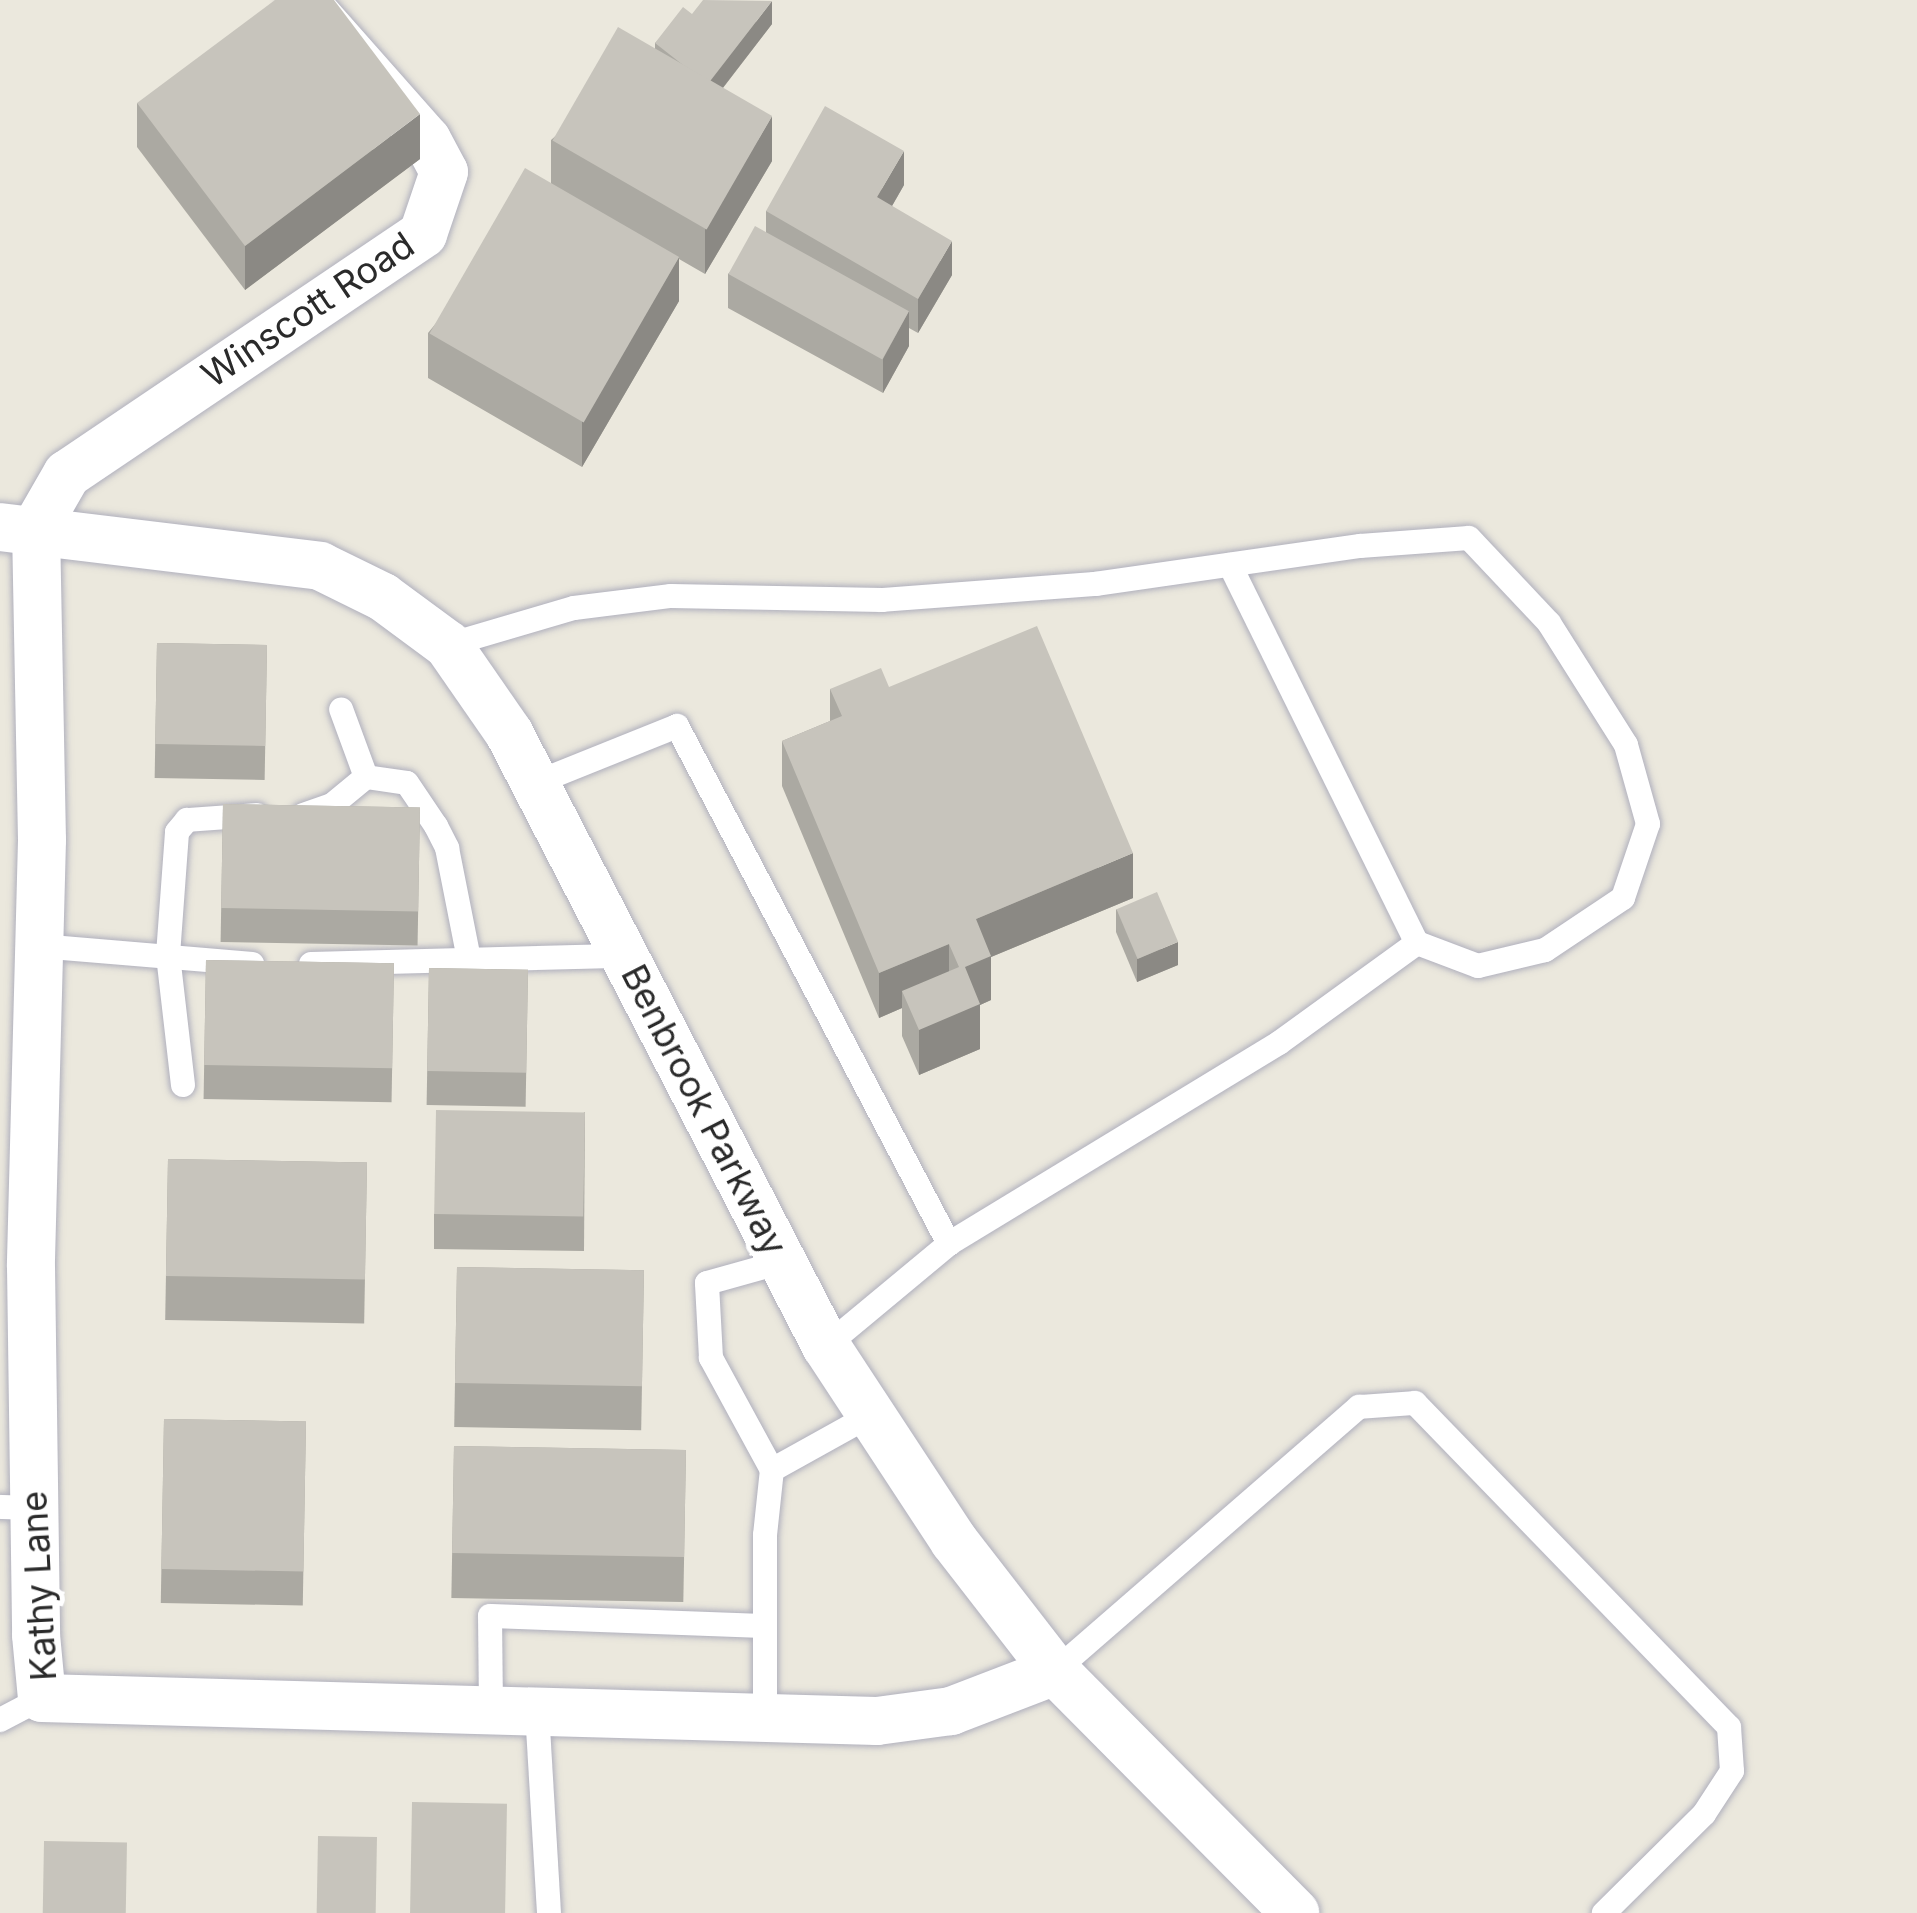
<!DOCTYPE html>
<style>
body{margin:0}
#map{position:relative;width:1917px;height:1913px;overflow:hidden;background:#ebe8dd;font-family:Inter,sans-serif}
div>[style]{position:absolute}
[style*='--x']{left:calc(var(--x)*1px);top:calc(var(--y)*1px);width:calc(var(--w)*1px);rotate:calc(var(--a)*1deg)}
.roads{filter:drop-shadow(0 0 3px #b0b0bd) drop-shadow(0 0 3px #b0b0bd)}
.service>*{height:24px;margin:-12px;padding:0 12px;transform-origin:12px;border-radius:12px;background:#fff}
.minor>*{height:48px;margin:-24px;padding:0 24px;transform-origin:24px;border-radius:24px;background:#fff}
.wall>*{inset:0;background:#aba9a2;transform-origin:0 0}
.shaded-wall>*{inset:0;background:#8b8984}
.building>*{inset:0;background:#c7c4bc;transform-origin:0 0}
span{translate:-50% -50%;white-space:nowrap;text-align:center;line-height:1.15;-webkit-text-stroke:10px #fff;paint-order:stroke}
.street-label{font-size:36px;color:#2a2a2a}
</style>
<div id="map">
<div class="roads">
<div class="service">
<i style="--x:1230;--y:565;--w:422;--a:63.7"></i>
<i style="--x:448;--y:645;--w:131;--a:-16.4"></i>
<i style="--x:574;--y:608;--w:98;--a:-7.1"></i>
<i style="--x:671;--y:596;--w:211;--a:1.1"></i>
<i style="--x:882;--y:600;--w:214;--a:-4.3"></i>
<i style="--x:1095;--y:584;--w:268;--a:-8.2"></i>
<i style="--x:1360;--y:546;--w:109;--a:-4.2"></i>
<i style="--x:1469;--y:538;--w:117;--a:46.7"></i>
<i style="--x:1549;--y:623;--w:144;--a:57.7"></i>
<i style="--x:1626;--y:745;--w:82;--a:74.4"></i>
<i style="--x:1648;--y:824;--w:78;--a:108.7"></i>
<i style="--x:1623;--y:898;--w:94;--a:146.3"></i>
<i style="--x:1545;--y:950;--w:69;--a:166.6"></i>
<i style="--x:1478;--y:966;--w:65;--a:-159.3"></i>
<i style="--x:1417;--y:943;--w:170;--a:144.1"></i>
<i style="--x:1279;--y:1043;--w:386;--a:148.7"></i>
<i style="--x:949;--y:1244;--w:585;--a:-117.7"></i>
<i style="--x:677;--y:726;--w:153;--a:158.1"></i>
<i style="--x:366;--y:777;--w:41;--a:8.3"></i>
<i style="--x:407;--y:783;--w:52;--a:56"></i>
<i style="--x:436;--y:826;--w:25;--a:63"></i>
<i style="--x:447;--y:848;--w:113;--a:78.8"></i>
<i style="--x:303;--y:815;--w:31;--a:-19"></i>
<i style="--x:332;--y:805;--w:44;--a:-39.5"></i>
<i style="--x:366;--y:777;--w:72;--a:-110.2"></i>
<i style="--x:39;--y:946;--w:214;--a:4.8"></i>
<i style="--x:311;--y:964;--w:314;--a:-1.5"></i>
<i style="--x:183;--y:1085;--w:131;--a:-96.6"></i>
<i style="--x:168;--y:955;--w:123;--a:-85.8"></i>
<i style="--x:177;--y:832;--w:16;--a:-50"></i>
<i style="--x:187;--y:820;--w:70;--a:-4.1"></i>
<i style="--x:826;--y:1346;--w:160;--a:-39.7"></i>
<i style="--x:772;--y:1470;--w:128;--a:-118.6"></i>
<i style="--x:711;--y:1358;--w:75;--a:-93.1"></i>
<i style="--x:707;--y:1283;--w:78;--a:-15.6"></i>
<i style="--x:0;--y:1507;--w:34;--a:2"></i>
<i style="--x:1055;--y:1671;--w:403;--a:-41"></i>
<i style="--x:1359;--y:1407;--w:56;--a:-4.1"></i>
<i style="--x:1415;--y:1403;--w:451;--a:45.9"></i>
<i style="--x:1729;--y:1727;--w:44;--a:86.1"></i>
<i style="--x:1732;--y:1771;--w:51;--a:123.1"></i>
<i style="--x:1704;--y:1814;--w:141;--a:135.3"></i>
<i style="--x:491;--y:1710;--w:94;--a:-90.6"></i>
<i style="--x:490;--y:1616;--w:275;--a:2.1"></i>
<i style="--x:537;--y:1711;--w:202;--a:86.6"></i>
<i style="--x:765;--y:1717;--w:182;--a:-90"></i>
<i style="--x:765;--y:1535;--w:65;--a:-83.9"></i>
<i style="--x:772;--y:1470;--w:113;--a:-29.1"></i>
<i style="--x:0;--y:1720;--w:47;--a:-27.6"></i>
</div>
<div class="minor">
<i style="--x:303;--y:0;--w:187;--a:48.5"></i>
<i style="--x:427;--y:140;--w:36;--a:62"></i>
<i style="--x:444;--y:172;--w:65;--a:108.7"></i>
<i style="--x:423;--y:234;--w:429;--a:146"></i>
<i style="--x:67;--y:474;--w:62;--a:119.9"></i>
<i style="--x:36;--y:528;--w:312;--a:88.9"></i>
<i style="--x:42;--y:840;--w:427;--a:91.5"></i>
<i style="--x:31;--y:1267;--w:368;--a:89.2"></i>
<i style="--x:36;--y:1635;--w:63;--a:84.6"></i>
<i style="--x:42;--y:1698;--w:835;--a:1.58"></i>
<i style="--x:877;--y:1721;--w:75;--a:-7.7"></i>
<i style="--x:951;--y:1711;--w:111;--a:-21"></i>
<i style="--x:0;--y:527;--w:322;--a:6.9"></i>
<i style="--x:320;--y:566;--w:70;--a:26.2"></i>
<i style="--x:383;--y:597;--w:81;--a:36.4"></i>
<i style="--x:448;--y:645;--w:107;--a:55.3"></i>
<i style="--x:509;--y:733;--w:690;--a:62.66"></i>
<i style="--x:826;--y:1346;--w:233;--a:56.7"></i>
<i style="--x:954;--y:1541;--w:165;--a:52.2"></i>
<i style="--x:1055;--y:1671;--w:341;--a:45.2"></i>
</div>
</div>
<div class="wall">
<i style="clip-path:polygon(692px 14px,772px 24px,723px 88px,772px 161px,705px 274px,679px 259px,679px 301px,582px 467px,428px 378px,428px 333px,551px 183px,551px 140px,655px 49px,655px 43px)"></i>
<i style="clip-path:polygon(137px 103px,420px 159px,245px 290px,137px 147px)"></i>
<i style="clip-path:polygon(904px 185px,892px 206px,952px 275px,918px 333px,909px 328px,909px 346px,883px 393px,728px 308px,728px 274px,766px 232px,766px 211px)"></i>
<i style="left:157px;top:643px;width:110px;height:135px;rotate:1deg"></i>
<i style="clip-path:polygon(889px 687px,1133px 898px,991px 957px,991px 1000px,980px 1005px,980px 1049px,919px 1075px,902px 1036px,902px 1008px,879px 1018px,782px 786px,782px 741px,830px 721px,830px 689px)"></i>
<i style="left:223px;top:804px;width:197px;height:138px;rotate:1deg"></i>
<i style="clip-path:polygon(1116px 909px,1178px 965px,1137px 982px,1116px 932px)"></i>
<i style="left:206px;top:960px;width:188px;height:139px;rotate:1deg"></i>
<i style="left:429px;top:968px;width:99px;height:137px;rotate:1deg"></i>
<i style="clip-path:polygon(585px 1112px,584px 1251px,434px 1249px,434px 1214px)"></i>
<i style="left:168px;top:1159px;width:199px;height:161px;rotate:1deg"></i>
<i style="left:457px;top:1267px;width:187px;height:160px;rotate:1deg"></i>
<i style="left:164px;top:1419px;width:142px;height:184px;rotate:1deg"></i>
<i style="left:454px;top:1446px;width:232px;height:152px;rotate:1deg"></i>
</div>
<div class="shaded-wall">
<i style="clip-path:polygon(772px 1px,772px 24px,708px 107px,708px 84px)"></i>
<i style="clip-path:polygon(420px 114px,420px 159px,245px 290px,245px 246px)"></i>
<i style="clip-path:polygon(772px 116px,772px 161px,705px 274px,705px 230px)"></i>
<i style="clip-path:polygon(904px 151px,904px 185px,877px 232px,877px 197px)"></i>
<i style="clip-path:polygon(952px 241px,952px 275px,918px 333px,918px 299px)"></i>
<i style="clip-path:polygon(679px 257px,679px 301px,582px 467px,582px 422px)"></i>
<i style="clip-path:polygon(909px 311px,909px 346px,883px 393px,883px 359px)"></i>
<i style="clip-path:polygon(1133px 853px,1133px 898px,991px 957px,991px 1000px,980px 1005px,980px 1049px,919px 1075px,919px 1030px,965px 967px,976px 919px)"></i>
<i style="clip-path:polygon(1178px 942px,1178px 965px,1137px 982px,1137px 959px)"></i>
<i style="clip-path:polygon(949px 944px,949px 989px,902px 991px,902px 1008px,879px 1018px,879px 973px)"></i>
</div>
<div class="building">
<i style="clip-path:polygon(275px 0,334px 0,420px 114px,245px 246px,137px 103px)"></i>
<i style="clip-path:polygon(703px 0,772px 1px,710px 81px,683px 65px,655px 43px,683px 7px,692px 14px)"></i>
<i style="left:618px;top:27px;width:178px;height:131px;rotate:30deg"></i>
<i style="clip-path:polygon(825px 106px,904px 151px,877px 197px,952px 241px,918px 299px,766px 211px)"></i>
<i style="left:525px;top:168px;width:178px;height:191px;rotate:30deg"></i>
<i style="left:755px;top:226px;width:176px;height:55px;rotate:29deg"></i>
<i style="clip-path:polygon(1037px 626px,1133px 853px,976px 919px,991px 956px,965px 967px,980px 1004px,919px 1030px,902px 991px,959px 967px,949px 944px,879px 973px,782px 741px,842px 716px,830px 689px,881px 668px,889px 687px)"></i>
<i style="left:157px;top:643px;width:110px;height:101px;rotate:1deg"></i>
<i style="left:223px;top:804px;width:197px;height:104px;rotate:1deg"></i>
<i style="left:1157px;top:892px;width:54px;height:44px;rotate:67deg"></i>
<i style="left:206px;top:960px;width:188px;height:105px;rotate:1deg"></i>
<i style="left:429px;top:968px;width:99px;height:103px;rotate:1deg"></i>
<i style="left:436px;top:1110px;width:149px;height:104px;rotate:1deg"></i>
<i style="left:168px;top:1159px;width:199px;height:117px;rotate:1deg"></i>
<i style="left:457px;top:1267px;width:187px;height:116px;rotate:1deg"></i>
<i style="left:164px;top:1419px;width:142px;height:150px;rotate:1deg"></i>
<i style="left:454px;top:1446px;width:232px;height:107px;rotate:1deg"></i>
<i style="left:412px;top:1802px;width:95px;height:111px;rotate:1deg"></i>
<i style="left:318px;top:1836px;width:59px;height:77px;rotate:1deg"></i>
<i style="left:44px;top:1841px;width:83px;height:72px;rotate:1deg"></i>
</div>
<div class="street-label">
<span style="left:308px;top:310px;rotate:-34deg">Winscott Road</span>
<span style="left:704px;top:1110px;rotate:63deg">Benbrook Parkway</span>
<span style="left:39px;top:1586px;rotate:-93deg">Kathy Lane</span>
</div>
</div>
